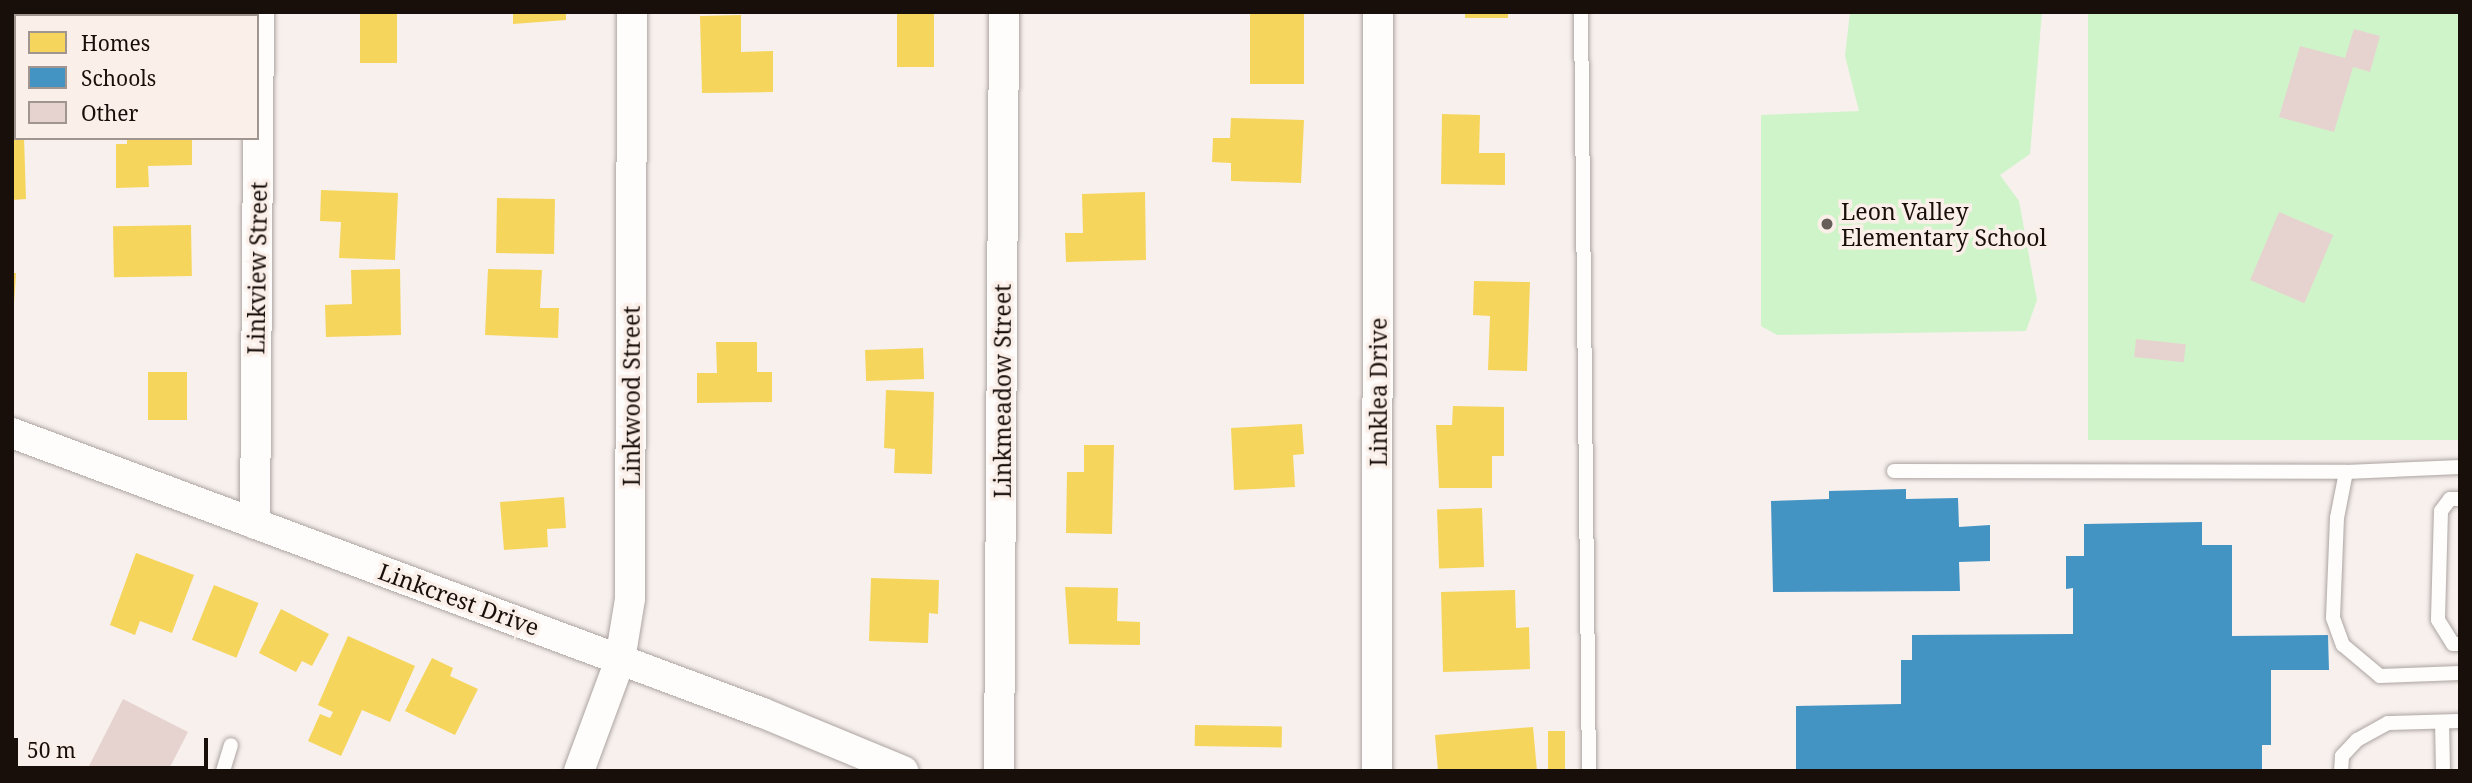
<!DOCTYPE html>
<style>
body{margin:0}
#map{position:relative;width:2472px;height:783px;overflow:hidden;background:#f7f0ed;font-family:"Noto Serif",serif}
div>[style]{position:absolute}
[style*='--x']{left:calc(var(--x)*1px);top:calc(var(--y)*1px);width:calc(var(--w)*1px);rotate:calc(var(--a)*1deg)}
.green>*{inset:0;background:#cff4c9;transform-origin:0 0}
.homes>*{inset:0;background:#f6d55c;transform-origin:0 0}
.schools>*{inset:0;background:#4393c3}
.building>*{inset:0;background:#e6d3cf;transform-origin:0 0}
.roads{filter:drop-shadow(0 0 2px #aca4a1) drop-shadow(0 0 2px #aca4a1)}
.lane>*{height:14px;margin:-7px;padding:0 7px;transform-origin:7px;border-radius:7px;background:#fefdfc}
.street>*{height:30px;margin:-15px;padding:0 15px;transform-origin:15px;border-radius:15px;background:#fefdfc}
.dots>*{width:19px;height:19px;translate:-50% -50%;box-sizing:border-box;border:4px solid #fbefe9;border-radius:50%}
span{translate:-50% -50%;white-space:nowrap;text-align:center;line-height:1.15;-webkit-text-stroke:7px #fbefe9;paint-order:stroke}
.poi-label{font-size:23px;color:#190f0a}
.left{translate:0 -50%;text-align:left}
.street-label{font-size:23px;color:#190f0a}
.frame{position:absolute;inset:0;border:14px solid #190f0a;pointer-events:none}
.legend{position:absolute;left:14px;top:14px;width:245px;height:126px;box-sizing:border-box;background:#fbefe9;border:2px solid #a19590;margin:0;padding:9px 12px;list-style:none;font-size:21px;color:#190f0a}
.legend li{display:flex;align-items:center;gap:14px;height:35px}
.legend b{width:35px;border:2px solid #a19590}
.scale{position:absolute;left:14px;top:738px;width:194px;height:32px;box-sizing:border-box;border:4px solid #190f0a;border-top:0;padding-left:9px;font-size:21px;line-height:24px;white-space:nowrap;color:#190f0a;-webkit-text-stroke:5px #fbefe9;paint-order:stroke}
</style>
<div id="map">
<div class="green">
<i style="clip-path:polygon(1850px 12px,2042px 12px,2030px 154px,2000px 175px,2019px 201px,2037px 300px,2026px 331px,1777px 335px,1761px 326px,1761px 115px,1859px 111px,1845px 56px)"></i>
<i style="left:2088px;top:12px;width:372px;height:428px"></i>
</div>
<div class="homes">
<i style="left:360px;top:12px;width:37px;height:51px"></i>
<i style="clip-path:polygon(513px 12px,566px 12px,566px 20px,513px 24px)"></i>
<i style="left:897px;top:12px;width:37px;height:55px"></i>
<i style="left:1250px;top:12px;width:54px;height:72px"></i>
<i style="left:1465px;top:12px;width:43px;height:6px"></i>
<i style="clip-path:polygon(741px 15px,741px 52px,773px 51px,773px 92px,702px 93px,700px 16px)"></i>
<i style="clip-path:polygon(1442px 114px,1480px 115px,1479px 153px,1505px 153px,1505px 185px,1441px 184px)"></i>
<i style="clip-path:polygon(1231px 118px,1304px 120px,1301px 183px,1231px 181px,1231px 163px,1212px 162px,1213px 138px,1230px 138px)"></i>
<i style="clip-path:polygon(12px 131px,16px 138px,24px 138px,26px 199px,12px 200px)"></i>
<i style="clip-path:polygon(127px 138px,192px 138px,192px 165px,148px 166px,149px 187px,116px 188px,116px 144px,127px 144px)"></i>
<i style="clip-path:polygon(321px 190px,398px 193px,395px 260px,339px 258px,341px 222px,320px 221px)"></i>
<i style="clip-path:polygon(1145px 192px,1146px 260px,1066px 262px,1065px 233px,1083px 233px,1082px 194px)"></i>
<i style="left:497px;top:198px;width:58px;height:55px;rotate:1deg"></i>
<i style="left:191px;top:225px;width:51px;height:78px;rotate:89deg"></i>
<i style="clip-path:polygon(400px 269px,401px 335px,326px 337px,325px 305px,352px 304px,351px 270px)"></i>
<i style="clip-path:polygon(488px 269px,542px 270px,540px 308px,559px 308px,558px 338px,485px 335px)"></i>
<i style="clip-path:polygon(12px 273px,16px 273px,14px 304px,12px 304px)"></i>
<i style="clip-path:polygon(1474px 281px,1530px 282px,1527px 371px,1488px 370px,1490px 316px,1473px 315px)"></i>
<i style="clip-path:polygon(716px 342px,757px 342px,757px 372px,772px 372px,772px 402px,697px 403px,697px 373px,717px 373px)"></i>
<i style="left:923px;top:348px;width:31px;height:58px;rotate:88deg"></i>
<i style="left:148px;top:372px;width:39px;height:48px"></i>
<i style="clip-path:polygon(886px 390px,934px 392px,932px 474px,894px 473px,895px 449px,884px 448px)"></i>
<i style="clip-path:polygon(1453px 406px,1504px 407px,1504px 456px,1492px 456px,1492px 488px,1439px 488px,1436px 425px,1452px 425px)"></i>
<i style="clip-path:polygon(1302px 424px,1304px 454px,1293px 455px,1295px 487px,1234px 490px,1231px 428px)"></i>
<i style="clip-path:polygon(1084px 445px,1114px 445px,1112px 534px,1066px 533px,1067px 472px,1084px 472px)"></i>
<i style="clip-path:polygon(564px 497px,566px 528px,547px 529px,548px 547px,504px 550px,500px 502px)"></i>
<i style="left:1482px;top:508px;width:59px;height:45px;rotate:88deg"></i>
<i style="clip-path:polygon(136px 553px,194px 575px,172px 633px,140px 621px,135px 635px,110px 625px)"></i>
<i style="clip-path:polygon(871px 578px,939px 580px,938px 614px,929px 613px,928px 643px,869px 641px)"></i>
<i style="left:214px;top:585px;width:48px;height:59px;rotate:22deg"></i>
<i style="clip-path:polygon(1065px 587px,1118px 588px,1117px 621px,1140px 622px,1140px 645px,1069px 644px)"></i>
<i style="clip-path:polygon(1515px 590px,1516px 628px,1529px 627px,1530px 669px,1443px 672px,1441px 592px)"></i>
<i style="clip-path:polygon(281px 609px,329px 634px,312px 666px,302px 661px,296px 672px,259px 653px)"></i>
<i style="clip-path:polygon(348px 636px,415px 666px,390px 722px,362px 710px,341px 756px,308px 741px,320px 714px,330px 718px,333px 712px,318px 705px)"></i>
<i style="clip-path:polygon(432px 658px,453px 668px,450px 676px,478px 689px,455px 735px,405px 711px)"></i>
<i style="left:1195px;top:725px;width:87px;height:21px;rotate:1deg"></i>
<i style="clip-path:polygon(1533px 727px,1537px 771px,1438px 771px,1435px 735px)"></i>
<i style="left:1548px;top:731px;width:17px;height:40px"></i>
</div>
<div class="schools">
<i style="clip-path:polygon(1906px 489px,1906px 499px,1958px 498px,1959px 527px,1990px 525px,1990px 561px,1959px 562px,1960px 591px,1773px 592px,1771px 501px,1829px 499px,1829px 491px)"></i>
<i style="clip-path:polygon(2202px 522px,2202px 545px,2232px 545px,2232px 636px,2328px 635px,2329px 670px,2271px 670px,2271px 745px,2262px 745px,2262px 771px,1796px 769px,1796px 706px,1901px 704px,1901px 660px,1912px 660px,1912px 635px,2073px 634px,2073px 588px,2066px 589px,2066px 556px,2084px 556px,2084px 524px)"></i>
</div>
<div class="building">
<i style="clip-path:polygon(2354px 29px,2380px 36px,2370px 72px,2353px 67px,2334px 132px,2279px 117px,2300px 46px,2345px 58px)"></i>
<i style="left:2279px;top:212px;width:59px;height:74px;rotate:23deg"></i>
<i style="left:2136px;top:339px;width:50px;height:18px;rotate:6deg"></i>
<i style="clip-path:polygon(123px 699px,188px 732px,168px 771px,97px 771px,89px 766px)"></i>
</div>
<div class="roads">
<div class="lane">
<i style="--x:1581;--y:12;--w:759;--a:89.4"></i>
<i style="--x:1894;--y:471;--w:452;--a:0.1"></i>
<i style="--x:2346;--y:472;--w:114;--a:-2.5"></i>
<i style="--x:2346;--y:472;--w:47;--a:101.1"></i>
<i style="--x:2337;--y:518;--w:100;--a:92.3"></i>
<i style="--x:2333;--y:618;--w:29;--a:70"></i>
<i style="--x:2343;--y:645;--w:48;--a:40"></i>
<i style="--x:2380;--y:676;--w:80;--a:-2.1"></i>
<i style="--x:2460;--y:499;--w:10;--a:180"></i>
<i style="--x:2450;--y:499;--w:15;--a:127"></i>
<i style="--x:2441;--y:511;--w:109;--a:91.6"></i>
<i style="--x:2438;--y:620;--w:28;--a:58"></i>
<i style="--x:2453;--y:644;--w:7;--a:0"></i>
<i style="--x:2442;--y:722;--w:49;--a:88.8"></i>
<i style="--x:223;--y:771;--w:27;--a:-73"></i>
<i style="--x:2341;--y:771;--w:15;--a:-86"></i>
<i style="--x:2342;--y:756;--w:22;--a:-47"></i>
<i style="--x:2357;--y:740;--w:35;--a:-29"></i>
<i style="--x:2388;--y:723;--w:72;--a:-1.6"></i>
</div>
<div class="street">
<i style="--x:12;--y:433;--w:801;--a:20.45"></i>
<i style="--x:763;--y:713;--w:152;--a:22.5"></i>
<i style="--x:255;--y:524;--w:512;--a:-89.55"></i>
<i style="--x:579;--y:771;--w:118;--a:-69.7"></i>
<i style="--x:620;--y:660;--w:62;--a:-80.7"></i>
<i style="--x:630;--y:599;--w:587;--a:-89.8"></i>
<i style="--x:999;--y:771;--w:759;--a:-89.62"></i>
<i style="--x:1377;--y:771;--w:759;--a:-89.92"></i>
</div>
</div>
<div class="dots">
<i style="left:1827px;top:224px;background:#675e59"></i>
</div>
<div class="poi-label">
<span class="left" style="left:1841px;top:224px">Leon Valley<br>Elementary School</span>
</div>
<div class="street-label">
<span style="left:257px;top:268px;rotate:-89deg">Linkview Street</span>
<span style="left:1002px;top:391px;rotate:-90deg">Linkmeadow Street</span>
<span style="left:1378px;top:392px;rotate:-90deg">Linklea Drive</span>
<span style="left:631px;top:396px;rotate:-90deg">Linkwood Street</span>
<span style="left:459px;top:599px;rotate:20deg">Linkcrest Drive</span>
</div>
<div class="frame"></div>
<ul class="legend">
<li><b style="height:19px;background:#f6d55c"></b>Homes</li>
<li><b style="height:19px;background:#4393c3"></b>Schools</li>
<li><b style="height:19px;background:#e6d3cf"></b>Other</li>
</ul>
<div class="scale">50 m</div>
</div>
